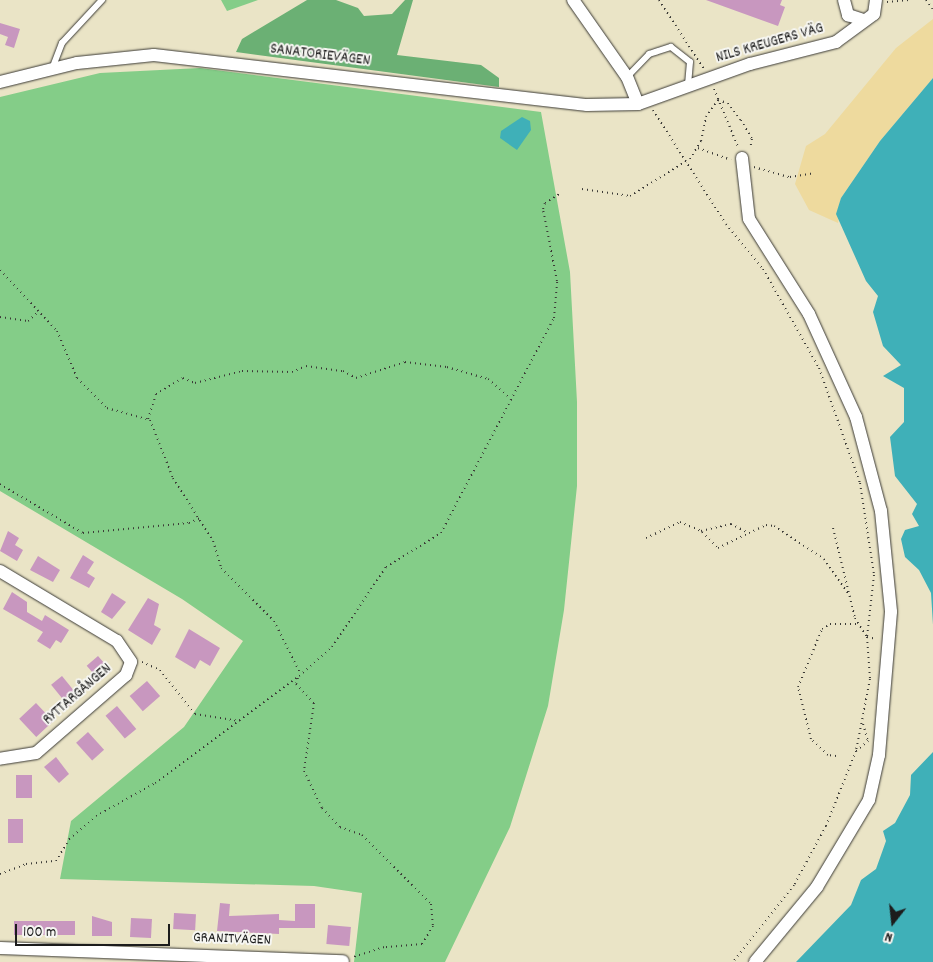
<!DOCTYPE html>
<meta charset="utf-8">
<style>
body{margin:0}
#map{position:relative;width:933px;height:962px;overflow:hidden;background:#eae4c6;font-family:Dekko,sans-serif}
div>[style]{position:absolute}
[style*='--x']{left:calc(var(--x)*1px);top:calc(var(--y)*1px);width:calc(var(--w)*1px);rotate:calc(var(--a)*1deg)}
.green>*{inset:0;background:#84cd88}
.forest>*{inset:0;background:#6bb074}
.sand>*{inset:0;background:#eeda9e}
.water>*{inset:0;background:#3fb0b8}
.building>*{inset:0;background:#c897bf;transform-origin:0 0}
.path>*{height:2px;margin-top:-1px;transform-origin:0;background:repeating-linear-gradient(90deg,#3b3a36 0 1px,transparent 0 5px)}
.roads{filter:drop-shadow(0 0 1px #3b3a36) drop-shadow(0 0 1px #3b3a36)}
.lane>*{height:6px;margin:-3px;padding:0 3px;transform-origin:3px;border-radius:3px;background:#fff}
.street>*{height:12px;margin:-6px;padding:0 6px;transform-origin:6px;border-radius:6px;background:#fff}
span{translate:-50% -50%;white-space:nowrap;text-align:center;line-height:1.15;-webkit-text-stroke:4px #f6f6f2;paint-order:stroke}
.street-label{font-size:15px;color:#1c1c1c}
.north{position:absolute;left:868px;top:897px;width:50px;height:50px;-webkit-text-stroke:4px #f6f6f2;paint-order:stroke;rotate:196deg;font-size:14px;font-weight:700;line-height:20px;text-align:center;color:#1c1c1c}
.north::after{content:'';display:block;margin:auto;width:18px;height:22px;background:#1c1c1c;clip-path:polygon(50% 0,100% 100%,50% 72%,0 100%)}
.scale{position:absolute;left:15px;top:924px;width:155px;height:22px;box-sizing:border-box;border:2px solid #1c1c1c;border-top:0;padding-left:6px;font-size:15px;line-height:18px;white-space:nowrap;color:#1c1c1c;-webkit-text-stroke:4px #f6f6f2;paint-order:stroke}
</style>
<div id="map">
<div class="green">
<i style="clip-path:polygon(221px 0,258px 0,227px 11px)"></i>
<i style="clip-path:polygon(200px 68px,541px 112px,570px 272px,577px 402px,577px 486px,564px 610px,548px 706px,510px 827px,445px 962px,354px 962px,362px 893px,314px 886px,60px 879px,71px 821px,184px 727px,243px 641px,182px 599px,0 491px,0 97px,100px 73px)"></i>
</div>
<div class="forest">
<i style="clip-path:polygon(307px 0,336px 0,358px 8px,364px 16px,392px 14px,405px 0,413px 0,397px 55px,481px 65px,499px 78px,499px 87px,236px 52px,242px 39px)"></i>
</div>
<div class="sand">
<i style="clip-path:polygon(933px 19px,933px 78px,880px 141px,841px 198px,838px 223px,809px 210px,795px 184px,806px 146px,825px 134px,896px 48px)"></i>
</div>
<div class="water">
<i style="clip-path:polygon(933px 78px,933px 625px,931px 593px,919px 570px,905px 557px,901px 539px,905px 530px,919px 526px,912px 514px,917px 504px,895px 476px,890px 437px,904px 422px,904px 388px,883px 376px,901px 365px,883px 346px,873px 312px,878px 296px,866px 281px,836px 214px,841px 198px,880px 141px)"></i>
<i style="clip-path:polygon(522px 117px,530px 121px,531px 130px,517px 150px,500px 138px,501px 131px)"></i>
<i style="clip-path:polygon(933px 752px,933px 962px,796px 962px,851px 905px,861px 880px,876px 869px,886px 841px,883px 831px,895px 823px,910px 795px,911px 775px)"></i>
</div>
<div class="building">
<i style="clip-path:polygon(706px 0,782px 0,780px 5px,785px 7px,778px 26px)"></i>
<i style="clip-path:polygon(0 23px,20px 29px,14px 48px,5px 45px,8px 37px,0 34px)"></i>
<i style="clip-path:polygon(8px 531px,19px 538px,15px 545px,23px 550px,17px 561px,0 551px)"></i>
<i style="clip-path:polygon(83px 555px,94px 562px,87px 573px,95px 578px,89px 588px,70px 578px)"></i>
<i style="clip-path:polygon(38px 556px,60px 570px,53px 582px,30px 570px)"></i>
<i style="clip-path:polygon(12px 592px,27px 602px,27px 612px,42px 621px,45px 615px,69px 630px,61px 643px,56px 640px,50px 649px,37px 641px,43px 632px,3px 609px)"></i>
<i style="clip-path:polygon(112px 593px,126px 602px,112px 619px,101px 612px)"></i>
<i style="clip-path:polygon(148px 598px,159px 604px,154px 625px,161px 629px,152px 645px,128px 630px)"></i>
<i style="clip-path:polygon(189px 629px,220px 648px,210px 666px,200px 660px,195px 669px,175px 657px)"></i>
<i style="left:98px;top:656px;width:20px;height:15px;rotate:49deg"></i>
<i style="left:62px;top:676px;width:28px;height:14px;rotate:51deg"></i>
<i style="left:147px;top:681px;width:20px;height:23px;rotate:49deg"></i>
<i style="left:36px;top:703px;width:25px;height:23px;rotate:47deg"></i>
<i style="left:117px;top:706px;width:30px;height:15px;rotate:50deg"></i>
<i style="left:88px;top:732px;width:24px;height:16px;rotate:48deg"></i>
<i style="clip-path:polygon(56px 757px,69px 774px,59px 783px,44px 767px)"></i>
<i style="left:16px;top:775px;width:16px;height:23px"></i>
<i style="left:8px;top:819px;width:15px;height:24px"></i>
<i style="clip-path:polygon(220px 903px,230px 904px,229px 916px,279px 914px,279px 920px,295px 921px,295px 904px,315px 904px,315px 928px,279px 928px,279px 934px,217px 931px)"></i>
<i style="left:174px;top:913px;width:22px;height:16px;rotate:3deg"></i>
<i style="clip-path:polygon(92px 916px,112px 922px,112px 936px,92px 936px)"></i>
<i style="left:131px;top:918px;width:21px;height:19px;rotate:3deg"></i>
<i style="left:14px;top:921px;width:61px;height:14px"></i>
<i style="left:328px;top:925px;width:23px;height:19px;rotate:5deg"></i>
</div>
<div class="path">
<i style="--x:659;--y:0;--w:82;--a:56.9"></i>
<i style="--x:926;--y:0;--w:11;--a:52"></i>
<i style="--x:887;--y:2;--w:25;--a:-5"></i>
<i style="--x:714;--y:89;--w:63;--a:67.5"></i>
<i style="--x:653;--y:110;--w:135;--a:57.4"></i>
<i style="--x:726;--y:224;--w:58;--a:50.6"></i>
<i style="--x:763;--y:269;--w:114;--a:60.5"></i>
<i style="--x:819;--y:368;--w:122;--a:70.4"></i>
<i style="--x:860;--y:483;--w:93;--a:81.3"></i>
<i style="--x:874;--y:575;--w:62;--a:96.4"></i>
<i style="--x:867;--y:637;--w:42;--a:85.9"></i>
<i style="--x:870;--y:679;--w:73;--a:101"></i>
<i style="--x:856;--y:751;--w:81;--a:111.8"></i>
<i style="--x:826;--y:826;--w:67;--a:118.5"></i>
<i style="--x:794;--y:885;--w:98;--a:128.4"></i>
<i style="--x:698;--y:148;--w:35;--a:20"></i>
<i style="--x:754;--y:167;--w:37;--a:16"></i>
<i style="--x:790;--y:177;--w:24;--a:-9"></i>
<i style="--x:582;--y:189;--w:49;--a:8.3"></i>
<i style="--x:630;--y:196;--w:70;--a:-31.7"></i>
<i style="--x:690;--y:159;--w:21;--a:-59"></i>
<i style="--x:701;--y:141;--w:25;--a:-78"></i>
<i style="--x:706;--y:117;--w:21;--a:-55"></i>
<i style="--x:718;--y:100;--w:10;--a:17"></i>
<i style="--x:728;--y:103;--w:21;--a:53"></i>
<i style="--x:741;--y:120;--w:22;--a:60"></i>
<i style="--x:752;--y:139;--w:10;--a:101"></i>
<i style="--x:0;--y:270;--w:83;--a:46.9"></i>
<i style="--x:57;--y:331;--w:51;--a:66.9"></i>
<i style="--x:77;--y:378;--w:42;--a:45"></i>
<i style="--x:107;--y:408;--w:45;--a:15.6"></i>
<i style="--x:150;--y:420;--w:62;--a:68.4"></i>
<i style="--x:173;--y:478;--w:75;--a:57.6"></i>
<i style="--x:213;--y:541;--w:28;--a:73"></i>
<i style="--x:221;--y:568;--w:75;--a:45"></i>
<i style="--x:274;--y:621;--w:58;--a:63.4"></i>
<i style="--x:0;--y:317;--w:28;--a:8"></i>
<i style="--x:28;--y:321;--w:13;--a:-42"></i>
<i style="--x:148;--y:419;--w:26;--a:-72"></i>
<i style="--x:156;--y:394;--w:31;--a:-31"></i>
<i style="--x:183;--y:378;--w:13;--a:23"></i>
<i style="--x:195;--y:383;--w:49;--a:-14.3"></i>
<i style="--x:242;--y:371;--w:50;--a:1.1"></i>
<i style="--x:292;--y:372;--w:15;--a:-23"></i>
<i style="--x:306;--y:366;--w:37;--a:8"></i>
<i style="--x:343;--y:371;--w:15;--a:28"></i>
<i style="--x:356;--y:378;--w:52;--a:-18.1"></i>
<i style="--x:405;--y:362;--w:42;--a:6.8"></i>
<i style="--x:447;--y:367;--w:43;--a:16.3"></i>
<i style="--x:488;--y:379;--w:29;--a:41"></i>
<i style="--x:0;--y:484;--w:96;--a:30.6"></i>
<i style="--x:83;--y:533;--w:106;--a:-5.4"></i>
<i style="--x:189;--y:523;--w:12;--a:-24"></i>
<i style="--x:833;--y:528;--w:93;--a:76.3"></i>
<i style="--x:855;--y:618;--w:22;--a:58"></i>
<i style="--x:867;--y:637;--w:10;--a:11"></i>
<i style="--x:702;--y:532;--w:23;--a:45"></i>
<i style="--x:718;--y:548;--w:34;--a:-26"></i>
<i style="--x:646;--y:538;--w:38;--a:-25"></i>
<i style="--x:680;--y:522;--w:23;--a:23"></i>
<i style="--x:701;--y:531;--w:31;--a:-13"></i>
<i style="--x:731;--y:524;--w:20;--a:27"></i>
<i style="--x:749;--y:533;--w:19;--a:-25"></i>
<i style="--x:766;--y:525;--w:8;--a:7"></i>
<i style="--x:774;--y:526;--w:60;--a:33.4"></i>
<i style="--x:824;--y:559;--w:45;--a:54.9"></i>
<i style="--x:142;--y:662;--w:20;--a:24"></i>
<i style="--x:160;--y:670;--w:56;--a:51.5"></i>
<i style="--x:195;--y:714;--w:45;--a:9"></i>
<i style="--x:298;--y:678;--w:6;--a:108"></i>
<i style="--x:296;--y:684;--w:26;--a:47"></i>
<i style="--x:314;--y:703;--w:69;--a:98.4"></i>
<i style="--x:304;--y:771;--w:41;--a:64.1"></i>
<i style="--x:322;--y:808;--w:26;--a:47"></i>
<i style="--x:340;--y:827;--w:23;--a:20"></i>
<i style="--x:362;--y:835;--w:98;--a:45"></i>
<i style="--x:431;--y:904;--w:22;--a:85"></i>
<i style="--x:433;--y:926;--w:21;--a:121"></i>
<i style="--x:422;--y:944;--w:38;--a:175"></i>
<i style="--x:384;--y:947;--w:32;--a:162"></i>
<i style="--x:863;--y:724;--w:18;--a:74"></i>
<i style="--x:856;--y:751;--w:16;--a:-40"></i>
<i style="--x:836;--y:756;--w:8;--a:-173"></i>
<i style="--x:828;--y:755;--w:23;--a:-137"></i>
<i style="--x:811;--y:739;--w:54;--a:-104"></i>
<i style="--x:798;--y:687;--w:63;--a:-67.5"></i>
<i style="--x:822;--y:629;--w:9;--a:-32"></i>
<i style="--x:830;--y:624;--w:28;--a:0"></i>
<i style="--x:0;--y:874;--w:28;--a:-21"></i>
<i style="--x:26;--y:864;--w:30;--a:-6"></i>
<i style="--x:56;--y:861;--w:26;--a:-59"></i>
<i style="--x:69;--y:839;--w:35;--a:-40"></i>
<i style="--x:96;--y:816;--w:68;--a:-29.2"></i>
<i style="--x:155;--y:783;--w:179;--a:-36.6"></i>
<i style="--x:299;--y:676;--w:44;--a:-41.3"></i>
<i style="--x:332;--y:647;--w:97;--a:-56"></i>
<i style="--x:386;--y:567;--w:65;--a:-31.7"></i>
<i style="--x:441;--y:533;--w:243;--a:-62.3"></i>
<i style="--x:554;--y:318;--w:37;--a:-85"></i>
<i style="--x:557;--y:281;--w:73;--a:-101"></i>
<i style="--x:543;--y:209;--w:6;--a:-72"></i>
<i style="--x:545;--y:203;--w:19;--a:-32"></i>
</div>
<div class="roads">
<div class="lane">
<i style="--x:52;--y:69;--w:28;--a:-69"></i>
<i style="--x:62;--y:43;--w:59;--a:-47.1"></i>
<i style="--x:627;--y:77;--w:32;--a:-46"></i>
<i style="--x:649;--y:54;--w:23;--a:-18"></i>
<i style="--x:671;--y:47;--w:24;--a:38"></i>
<i style="--x:690;--y:62;--w:23;--a:95"></i>
</div>
<div class="street">
<i style="--x:844;--y:0;--w:16;--a:75"></i>
<i style="--x:848;--y:15;--w:16;--a:18"></i>
<i style="--x:0;--y:82;--w:79;--a:-13.9"></i>
<i style="--x:77;--y:63;--w:77;--a:-5.9"></i>
<i style="--x:154;--y:55;--w:436;--a:6.6"></i>
<i style="--x:587;--y:105;--w:51;--a:-1.1"></i>
<i style="--x:638;--y:104;--w:29;--a:-112"></i>
<i style="--x:627;--y:77;--w:94;--a:-125"></i>
<i style="--x:638;--y:104;--w:119;--a:-19.7"></i>
<i style="--x:750;--y:64;--w:89;--a:-14.3"></i>
<i style="--x:836;--y:42;--w:47;--a:-36.4"></i>
<i style="--x:874;--y:14;--w:14;--a:-82"></i>
<i style="--x:742;--y:158;--w:61;--a:83.5"></i>
<i style="--x:749;--y:219;--w:112;--a:57.7"></i>
<i style="--x:809;--y:314;--w:113;--a:65.5"></i>
<i style="--x:856;--y:417;--w:97;--a:75.1"></i>
<i style="--x:881;--y:511;--w:101;--a:84.3"></i>
<i style="--x:891;--y:612;--w:144;--a:94.8"></i>
<i style="--x:879;--y:755;--w:46;--a:102.5"></i>
<i style="--x:869;--y:800;--w:101;--a:120.9"></i>
<i style="--x:817;--y:887;--w:97;--a:129.6"></i>
<i style="--x:0;--y:571;--w:136;--a:30.9"></i>
<i style="--x:117;--y:641;--w:25;--a:56"></i>
<i style="--x:131;--y:662;--w:14;--a:111"></i>
<i style="--x:126;--y:675;--w:119;--a:139.1"></i>
<i style="--x:36;--y:753;--w:36;--a:171"></i>
<i style="--x:0;--y:948;--w:343;--a:2.2"></i>
</div>
</div>
<div class="street-label">
<span style="left:770px;top:44px;rotate:-16deg">NILS KREUGERS VÄG</span>
<span style="left:320px;top:56px;rotate:7deg">SANATORIEVÄGEN</span>
<span style="left:78px;top:695px;rotate:-41deg">RYTTARGÅNGEN</span>
<span style="left:232px;top:940px;rotate:2deg">GRANITVÄGEN</span>
</div>
<div class="north">N</div>
<div class="scale">100 m</div>
</div>
